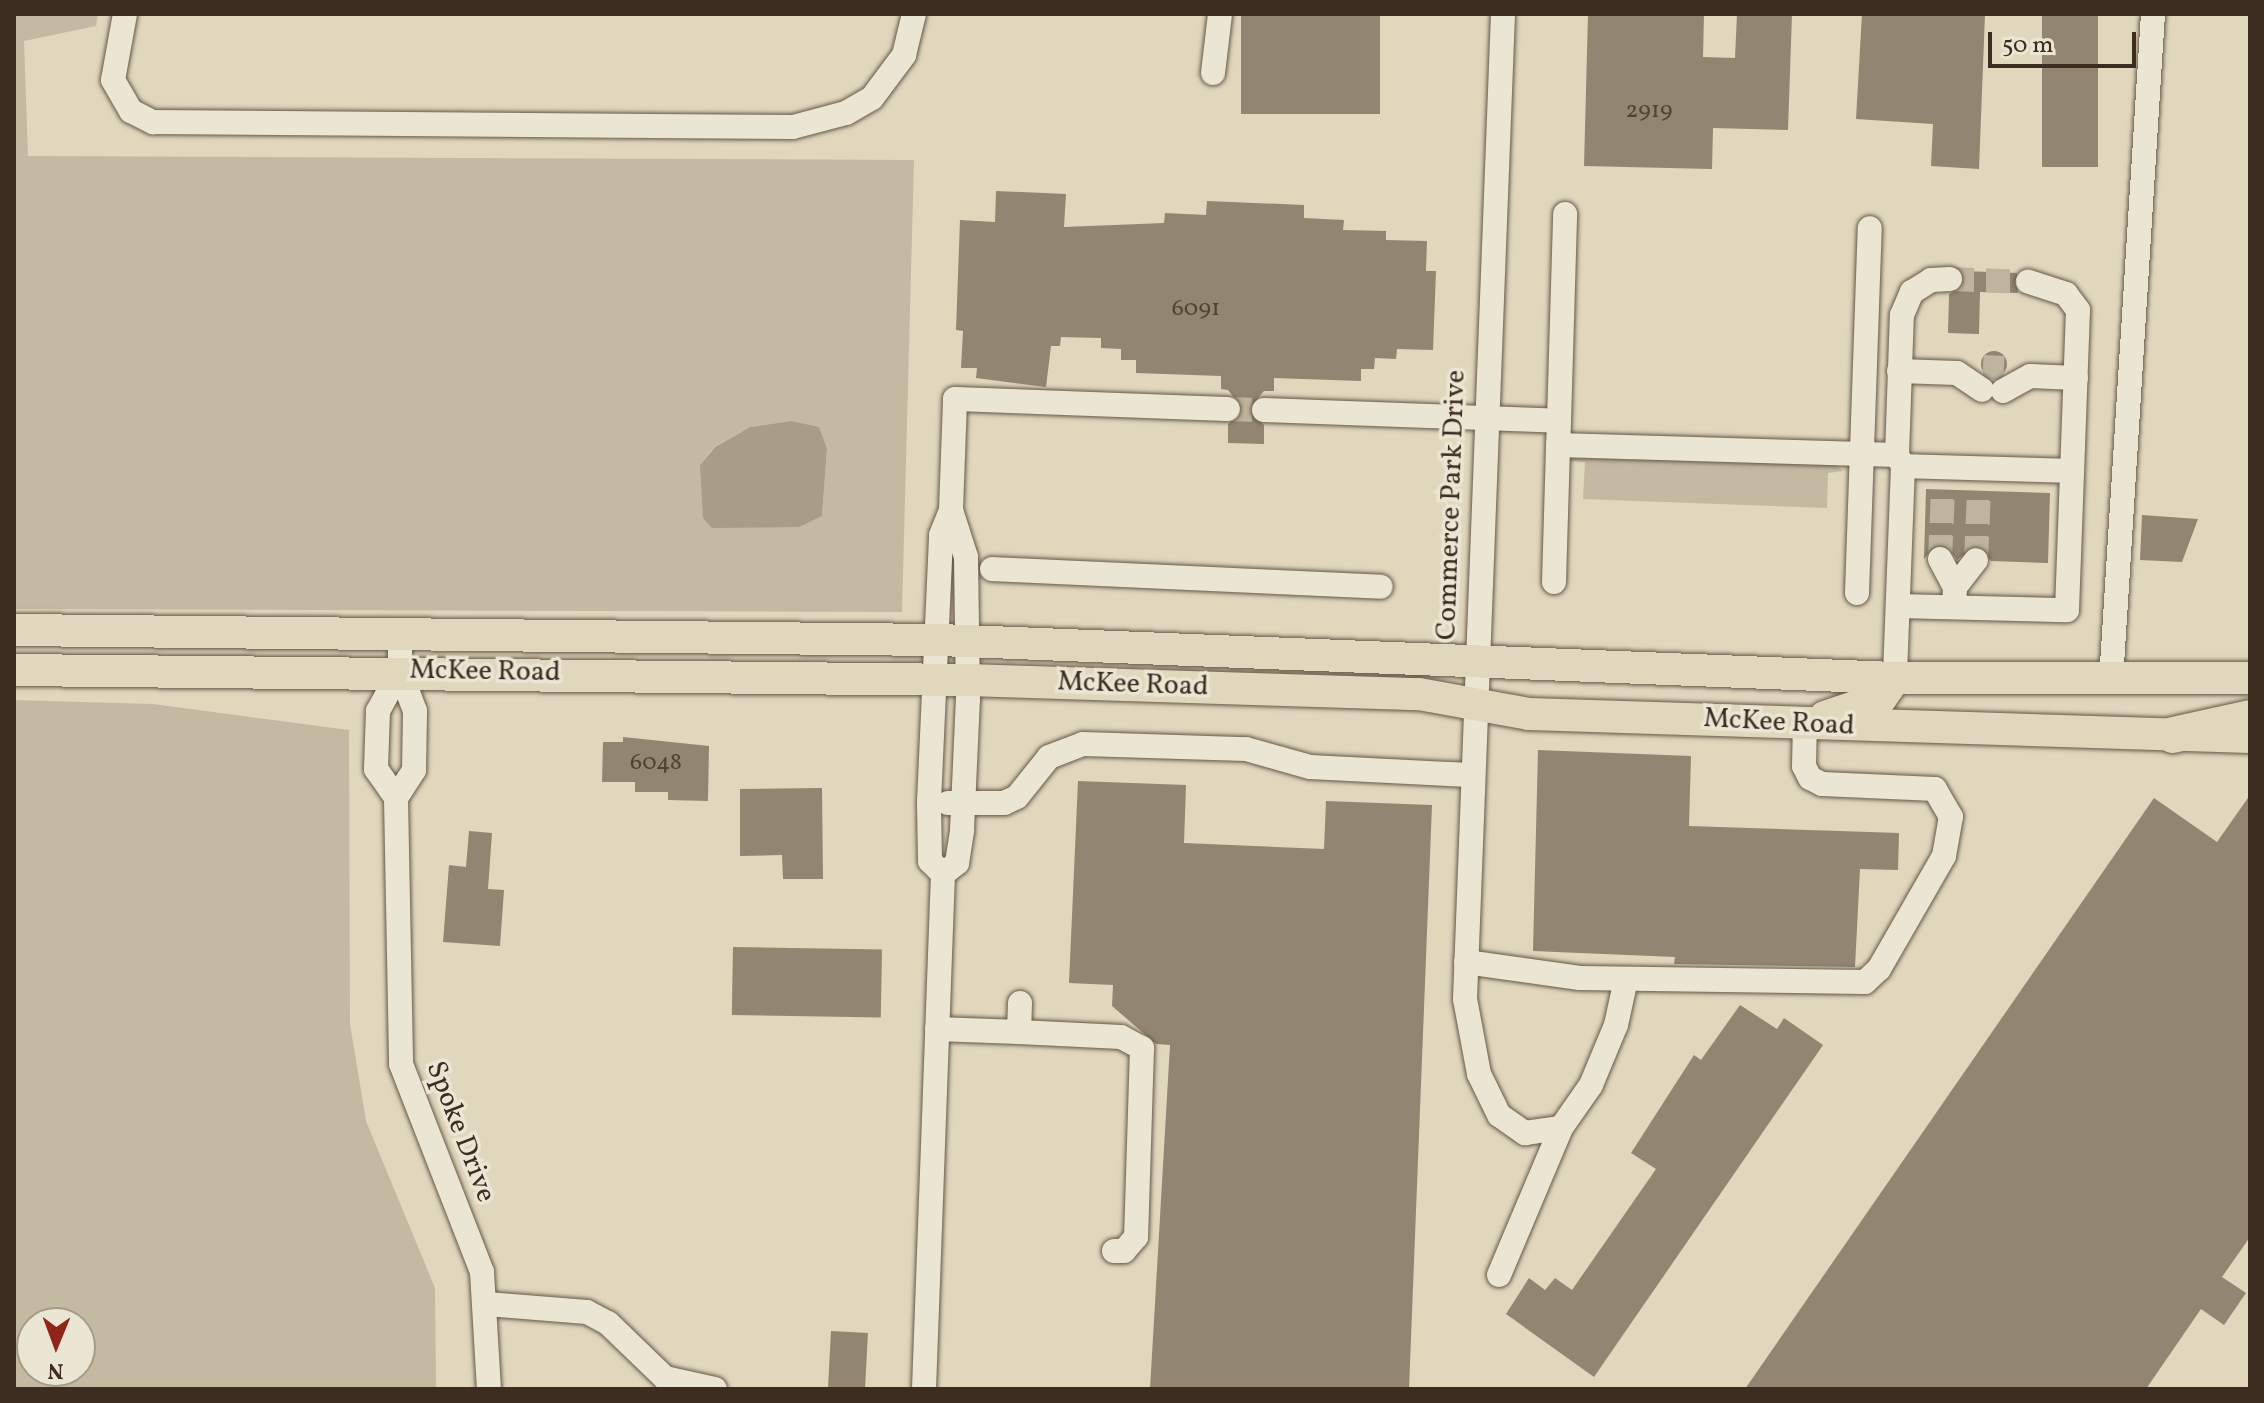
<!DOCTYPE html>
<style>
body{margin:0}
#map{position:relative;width:2264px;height:1403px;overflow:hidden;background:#e0d7bd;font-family:Vollkorn,serif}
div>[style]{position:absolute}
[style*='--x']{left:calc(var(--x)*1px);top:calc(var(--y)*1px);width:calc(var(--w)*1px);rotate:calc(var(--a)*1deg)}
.green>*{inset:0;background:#c4baa2}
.water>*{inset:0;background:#a99d88}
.building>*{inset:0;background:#928572;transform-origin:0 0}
.round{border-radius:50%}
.minor-tunnel>*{height:24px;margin-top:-12px;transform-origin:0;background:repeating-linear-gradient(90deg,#bfb59e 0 24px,transparent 0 36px)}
.roads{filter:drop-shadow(0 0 2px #665848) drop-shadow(0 0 2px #665848)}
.minor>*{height:24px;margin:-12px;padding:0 12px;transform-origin:12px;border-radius:12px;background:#ebe5d4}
.major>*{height:32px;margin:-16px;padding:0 16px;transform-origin:16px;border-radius:16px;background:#e0d7bd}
.highway>*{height:36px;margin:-18px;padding:0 18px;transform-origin:18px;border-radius:18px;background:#e0d7bd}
span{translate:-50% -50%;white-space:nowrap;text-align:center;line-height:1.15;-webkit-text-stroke:7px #ebe5d4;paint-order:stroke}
.number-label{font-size:24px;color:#524335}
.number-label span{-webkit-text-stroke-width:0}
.street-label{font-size:28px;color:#3d2d21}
.frame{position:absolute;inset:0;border:16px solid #3d2d21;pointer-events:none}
.north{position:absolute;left:16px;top:1307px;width:80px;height:80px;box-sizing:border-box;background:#ebe5d4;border:2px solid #a59b8c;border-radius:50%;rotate:181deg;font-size:22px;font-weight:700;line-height:32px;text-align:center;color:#3d2d21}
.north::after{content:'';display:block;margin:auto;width:28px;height:36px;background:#8f2418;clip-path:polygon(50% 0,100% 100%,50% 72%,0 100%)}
.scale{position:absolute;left:1988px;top:32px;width:148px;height:36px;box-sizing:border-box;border:4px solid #3d2d21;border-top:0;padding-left:10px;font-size:24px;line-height:28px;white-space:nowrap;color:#3d2d21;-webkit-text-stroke:6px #ebe5d4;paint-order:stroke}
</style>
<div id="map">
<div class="green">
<i style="clip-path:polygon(evenodd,14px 14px,98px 14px,96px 26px,24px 41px,28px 156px,914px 160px,902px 612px,14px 609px,14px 14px,791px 421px,827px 449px,822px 516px,700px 465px,714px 447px,750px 427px,791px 421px)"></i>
<i style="clip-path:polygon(1573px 455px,1834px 464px,1843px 471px,1828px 473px,1827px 508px,1583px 499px,1585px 462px,1569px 461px)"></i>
<i style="clip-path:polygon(evenodd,14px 700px,153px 704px,349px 730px,350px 1024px,366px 1121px,435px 1288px,436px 1389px,14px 1389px,14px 700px,80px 1323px,80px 1371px,32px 1371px,32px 1323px,80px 1323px)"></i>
</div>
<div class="water">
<i style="clip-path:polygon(791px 421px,819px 427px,827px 449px,822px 516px,799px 527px,712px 528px,703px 518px,700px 465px,715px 447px,750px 427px)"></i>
</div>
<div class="building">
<i style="left:1241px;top:14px;width:139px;height:100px"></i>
<i style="clip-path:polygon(1588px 14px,1704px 14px,1703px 57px,1735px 58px,1737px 14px,1792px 14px,1788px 130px,1713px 128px,1712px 169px,1584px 166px)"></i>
<i style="clip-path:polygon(1862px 14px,1985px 14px,1979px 169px,1931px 166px,1933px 124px,1856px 119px)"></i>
<i style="left:2042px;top:14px;width:56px;height:153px"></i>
<i style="clip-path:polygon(996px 191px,1066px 194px,1064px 227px,1164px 223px,1165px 213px,1206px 215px,1207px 201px,1304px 205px,1304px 218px,1344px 220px,1343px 230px,1386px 231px,1386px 240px,1427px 241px,1426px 271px,1436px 271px,1433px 350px,1397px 349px,1396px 359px,1375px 358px,1374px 369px,1361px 369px,1361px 381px,1274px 378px,1274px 391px,1264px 391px,1249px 409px,1264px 425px,1264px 444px,1228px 443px,1228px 424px,1243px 409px,1228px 390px,1221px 389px,1221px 376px,1136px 373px,1136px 360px,1121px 360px,1121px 349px,1101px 348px,1101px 338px,1061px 337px,1060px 346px,1051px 346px,1046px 387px,976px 378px,977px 368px,961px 368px,963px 331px,956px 330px,960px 220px,995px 222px)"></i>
<i style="clip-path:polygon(1963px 271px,2017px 273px,2018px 293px,1980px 292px,1979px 334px,1948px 333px,1949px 294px,1963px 286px)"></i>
<i class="round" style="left:1981px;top:351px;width:26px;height:26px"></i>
<i style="clip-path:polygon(1926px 489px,2050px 493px,2048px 563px,1991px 561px,1977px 545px,1957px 560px,1947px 546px,1934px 546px,1924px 559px)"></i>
<i style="clip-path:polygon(2142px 515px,2198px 519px,2182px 562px,2140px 560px)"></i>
<i style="clip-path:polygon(623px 737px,709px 746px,708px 801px,668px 800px,668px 792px,635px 792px,635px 782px,602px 782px,603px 742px,623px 742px)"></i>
<i style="clip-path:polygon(1538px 750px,1691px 756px,1689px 826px,1899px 833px,1898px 870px,1860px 869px,1855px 967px,1674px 964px,1675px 957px,1533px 951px)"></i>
<i style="clip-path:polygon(1078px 781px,1186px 785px,1184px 843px,1324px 849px,1326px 801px,1432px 805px,1409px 1389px,1150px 1389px,1170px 1045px,1156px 1044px,1112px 1006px,1113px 985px,1069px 983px)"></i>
<i style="clip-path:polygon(822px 788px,823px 879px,783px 879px,782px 855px,740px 856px,740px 789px)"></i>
<i style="clip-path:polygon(2250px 795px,2250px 1237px,2222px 1277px,2246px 1293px,2224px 1325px,2201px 1309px,2146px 1389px,1745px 1389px,2154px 798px,2217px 842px)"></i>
<i style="clip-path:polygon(469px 831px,492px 833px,488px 889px,504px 890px,500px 946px,443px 942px,449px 865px,466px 867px)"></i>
<i style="left:733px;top:947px;width:149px;height:68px;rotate:1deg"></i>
<i style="clip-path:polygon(1740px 1005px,1777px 1029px,1784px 1018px,1823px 1045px,1594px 1377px,1506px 1314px,1529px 1278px,1545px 1290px,1555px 1278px,1572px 1290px,1656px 1169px,1631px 1153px,1694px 1055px,1701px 1060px)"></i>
<i style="left:831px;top:1331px;width:37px;height:58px;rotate:3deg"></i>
</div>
<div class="minor-tunnel">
<i style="--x:1950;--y:279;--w:78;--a:2.2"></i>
<i style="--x:1983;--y:367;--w:21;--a:3"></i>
<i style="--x:1228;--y:409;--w:36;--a:2"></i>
<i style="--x:1940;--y:559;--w:69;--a:-87.5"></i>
<i style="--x:1976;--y:560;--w:69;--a:-87.5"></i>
</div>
<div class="roads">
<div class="minor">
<i style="--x:125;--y:14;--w:67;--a:100.3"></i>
<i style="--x:113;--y:80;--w:36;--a:60"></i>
<i style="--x:131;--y:111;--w:25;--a:27"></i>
<i style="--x:153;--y:122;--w:640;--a:0.45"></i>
<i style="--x:793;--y:127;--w:55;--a:-14.8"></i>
<i style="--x:846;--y:113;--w:30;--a:-30"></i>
<i style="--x:872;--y:98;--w:54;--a:-53.3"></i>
<i style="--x:904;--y:55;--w:42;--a:-76.3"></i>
<i style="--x:1503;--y:14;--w:986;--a:92.21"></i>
<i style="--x:1465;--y:999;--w:76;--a:79.4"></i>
<i style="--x:1479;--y:1074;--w:46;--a:64"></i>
<i style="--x:1499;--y:1115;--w:32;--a:35"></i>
<i style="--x:1525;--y:1133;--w:36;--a:-8"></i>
<i style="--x:1561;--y:1128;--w:52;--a:-55.1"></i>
<i style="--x:1591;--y:1085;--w:65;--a:-67.4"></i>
<i style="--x:1616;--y:1025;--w:47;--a:-77.7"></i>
<i style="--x:1213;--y:73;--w:59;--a:-83.2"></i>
<i style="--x:1899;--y:371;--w:58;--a:2"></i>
<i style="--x:1957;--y:373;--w:30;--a:34"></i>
<i style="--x:2003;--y:391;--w:31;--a:-29"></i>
<i style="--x:2030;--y:376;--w:46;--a:2.5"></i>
<i style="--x:1264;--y:410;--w:295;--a:2.1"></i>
<i style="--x:1559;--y:421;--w:24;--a:92"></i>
<i style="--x:1558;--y:445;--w:339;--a:1.7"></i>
<i style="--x:1897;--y:455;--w:13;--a:61"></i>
<i style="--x:1903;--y:466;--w:212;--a:92.2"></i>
<i style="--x:1559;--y:421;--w:207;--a:-88.3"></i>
<i style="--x:1897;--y:455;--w:140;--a:-88"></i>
<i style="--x:1902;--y:315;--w:25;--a:-67"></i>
<i style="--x:1912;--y:292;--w:22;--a:-32"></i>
<i style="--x:1931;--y:280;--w:19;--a:-3"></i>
<i style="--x:1903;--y:466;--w:168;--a:1.7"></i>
<i style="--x:1940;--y:559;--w:32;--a:62"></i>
<i style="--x:992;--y:569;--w:389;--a:2.6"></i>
<i style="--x:1554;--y:582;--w:137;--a:-88.3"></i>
<i style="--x:1857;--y:593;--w:365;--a:-88"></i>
<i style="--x:1898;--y:606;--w:169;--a:1.4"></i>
<i style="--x:2067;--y:610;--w:300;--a:-87.9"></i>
<i style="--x:2078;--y:310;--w:20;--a:-127"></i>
<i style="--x:2066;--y:294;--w:40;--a:-162"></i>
<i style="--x:1954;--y:607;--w:20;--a:-87"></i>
<i style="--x:1955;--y:587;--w:34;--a:-52"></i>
<i style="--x:400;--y:671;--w:46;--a:118.8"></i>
<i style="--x:378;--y:711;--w:58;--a:92"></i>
<i style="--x:376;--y:769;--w:35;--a:55"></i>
<i style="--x:396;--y:798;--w:266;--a:88.9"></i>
<i style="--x:401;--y:1064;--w:223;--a:68.7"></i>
<i style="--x:482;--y:1272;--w:117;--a:86.6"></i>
<i style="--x:2111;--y:681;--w:668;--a:-86.4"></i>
<i style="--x:396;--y:798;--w:33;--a:-57"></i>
<i style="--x:414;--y:770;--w:59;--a:-89"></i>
<i style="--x:415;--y:711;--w:43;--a:-110.6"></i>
<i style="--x:400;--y:671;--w:39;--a:-90"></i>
<i style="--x:948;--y:803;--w:56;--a:0"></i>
<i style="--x:1004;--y:803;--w:14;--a:-25"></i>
<i style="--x:1017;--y:797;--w:51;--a:-51.3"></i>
<i style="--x:1049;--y:757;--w:36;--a:-21"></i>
<i style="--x:1083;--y:744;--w:163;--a:1.8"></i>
<i style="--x:1246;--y:749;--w:66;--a:15.7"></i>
<i style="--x:1310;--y:767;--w:160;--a:2.9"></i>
<i style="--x:943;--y:874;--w:18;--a:-38"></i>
<i style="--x:957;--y:863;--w:33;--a:-81"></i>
<i style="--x:962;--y:830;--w:130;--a:-87.4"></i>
<i style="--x:968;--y:700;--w:143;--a:-90.8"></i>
<i style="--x:966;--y:557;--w:49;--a:-107.7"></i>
<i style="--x:951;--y:510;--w:111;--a:-87.9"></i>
<i style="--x:955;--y:399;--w:273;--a:2.1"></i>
<i style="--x:1466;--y:962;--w:115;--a:8"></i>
<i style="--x:1580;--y:978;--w:285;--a:0.8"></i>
<i style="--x:1865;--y:982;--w:19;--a:-43"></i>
<i style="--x:1879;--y:969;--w:130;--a:-60.1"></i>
<i style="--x:1944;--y:856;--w:40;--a:-80"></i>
<i style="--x:1951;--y:817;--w:32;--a:-120"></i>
<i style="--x:1935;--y:789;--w:113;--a:-177.5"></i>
<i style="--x:1822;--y:784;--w:13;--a:-153"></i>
<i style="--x:1810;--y:778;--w:13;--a:-117"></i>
<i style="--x:1804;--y:766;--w:43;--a:-88.7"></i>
<i style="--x:937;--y:1029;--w:82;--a:2.1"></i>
<i style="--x:1019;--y:1032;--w:29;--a:-88"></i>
<i style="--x:1019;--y:1032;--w:102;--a:2.8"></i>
<i style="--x:1121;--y:1037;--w:24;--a:28"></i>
<i style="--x:1142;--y:1048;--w:189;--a:91.8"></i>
<i style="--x:1136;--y:1237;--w:18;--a:131"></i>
<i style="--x:1124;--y:1251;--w:10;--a:180"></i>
<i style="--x:1499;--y:1275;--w:160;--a:-67.1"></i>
<i style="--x:487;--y:1304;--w:100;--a:4.6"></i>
<i style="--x:587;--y:1312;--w:24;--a:28"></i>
<i style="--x:608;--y:1323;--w:79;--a:44"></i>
<i style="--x:665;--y:1378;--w:51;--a:12.4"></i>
<i style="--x:924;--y:1389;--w:515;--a:-87.89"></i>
<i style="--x:943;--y:874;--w:18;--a:-135"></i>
<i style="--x:930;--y:861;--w:59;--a:-91"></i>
<i style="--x:929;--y:802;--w:267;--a:-87.4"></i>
<i style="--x:941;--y:535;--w:27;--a:-68"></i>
</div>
<div class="major">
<i style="--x:14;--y:630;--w:926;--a:0.62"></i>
<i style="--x:940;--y:640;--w:956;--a:2.28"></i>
<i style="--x:1895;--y:678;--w:355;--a:0"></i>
<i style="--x:14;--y:670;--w:953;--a:0.6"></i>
<i style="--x:967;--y:680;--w:452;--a:1.8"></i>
<i style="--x:1419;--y:694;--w:112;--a:10.3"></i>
<i style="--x:1529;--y:714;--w:721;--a:1.83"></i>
<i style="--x:1825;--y:717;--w:59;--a:-18.7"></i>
<i style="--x:1881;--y:698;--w:24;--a:-55"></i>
</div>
<div class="highway">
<i style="--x:2173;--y:735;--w:79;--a:-12.4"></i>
</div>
</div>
<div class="number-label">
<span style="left:1649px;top:112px">2919</span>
<span style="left:1196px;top:310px">6091</span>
<span style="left:656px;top:764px">6048</span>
</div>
<div class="street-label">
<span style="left:1452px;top:505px;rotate:-88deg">Commerce Park Drive</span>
<span style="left:485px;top:672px;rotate:1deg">McKee Road</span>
<span style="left:1133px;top:685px;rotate:2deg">McKee Road</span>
<span style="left:1779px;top:723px;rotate:3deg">McKee Road</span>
<span style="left:460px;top:1132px;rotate:69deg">Spoke Drive</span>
</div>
<div class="frame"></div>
<div class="north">N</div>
<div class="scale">50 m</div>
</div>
